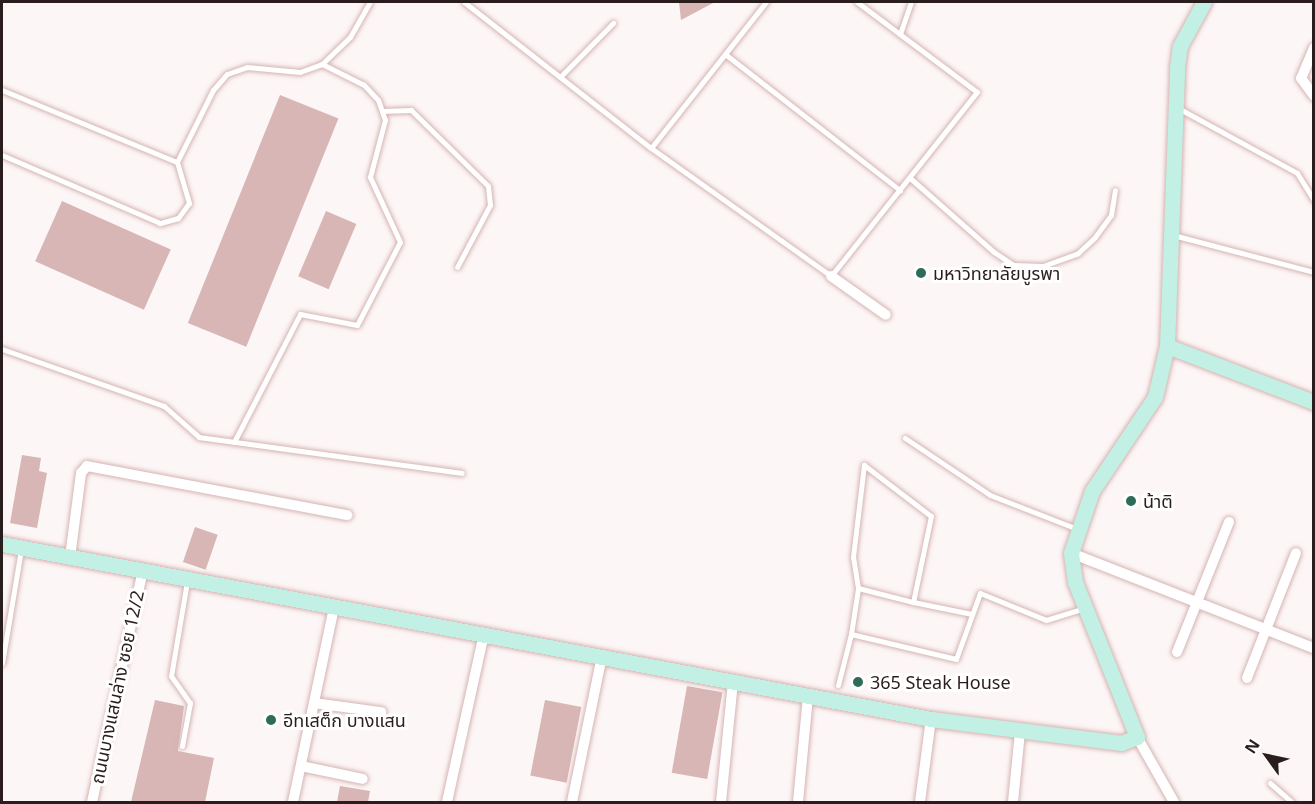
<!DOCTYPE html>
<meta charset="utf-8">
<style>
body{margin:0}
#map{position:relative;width:1315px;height:804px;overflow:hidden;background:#fdf6f6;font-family:"Noto Sans","Noto Sans Thai",sans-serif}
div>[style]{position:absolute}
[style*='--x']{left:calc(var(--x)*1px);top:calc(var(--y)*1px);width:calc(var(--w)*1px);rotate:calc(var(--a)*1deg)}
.building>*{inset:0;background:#d7b6b5;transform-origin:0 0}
.roads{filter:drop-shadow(0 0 2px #d5b4b3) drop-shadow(0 0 2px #d5b4b3)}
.lane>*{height:5px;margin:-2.5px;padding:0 2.5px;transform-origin:2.5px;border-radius:2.5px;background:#fff}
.street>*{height:10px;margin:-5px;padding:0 5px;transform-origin:5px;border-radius:5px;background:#fff}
.secondary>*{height:15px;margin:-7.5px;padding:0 7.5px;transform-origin:7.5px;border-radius:7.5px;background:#c3f0e4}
.dots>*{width:16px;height:16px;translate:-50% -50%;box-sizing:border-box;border:3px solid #fff;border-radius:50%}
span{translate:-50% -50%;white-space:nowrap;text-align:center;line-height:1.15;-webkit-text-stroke:6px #fff;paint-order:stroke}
.poi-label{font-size:18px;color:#2a1d1d}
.left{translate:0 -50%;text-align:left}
.street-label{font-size:18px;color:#2a1d1d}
.frame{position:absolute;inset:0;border:3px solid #2a1d1d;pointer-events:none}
.north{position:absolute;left:1237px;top:726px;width:60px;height:60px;-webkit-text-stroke:4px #fff;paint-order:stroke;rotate:303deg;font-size:16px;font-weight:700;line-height:24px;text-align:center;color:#2a1d1d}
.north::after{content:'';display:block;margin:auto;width:21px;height:27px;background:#2a1d1d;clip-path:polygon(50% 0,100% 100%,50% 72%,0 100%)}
</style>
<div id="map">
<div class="building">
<i style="clip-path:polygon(679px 2px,715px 2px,681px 20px)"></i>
<i style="left:280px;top:95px;width:63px;height:246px;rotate:22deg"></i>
<i style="left:62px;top:201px;width:119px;height:66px;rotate:24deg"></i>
<i style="left:326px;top:211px;width:33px;height:71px;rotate:23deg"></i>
<i style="clip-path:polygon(22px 455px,41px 458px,39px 471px,47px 473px,37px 528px,10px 523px)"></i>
<i style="left:195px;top:527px;width:24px;height:37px;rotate:19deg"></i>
<i style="left:687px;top:686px;width:36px;height:88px;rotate:10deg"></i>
<i style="clip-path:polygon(155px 700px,184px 706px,178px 751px,214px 758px,205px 802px,131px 802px)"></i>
<i style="left:545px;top:700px;width:37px;height:77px;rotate:11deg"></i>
<i style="clip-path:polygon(340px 786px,370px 791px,368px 802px,337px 802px)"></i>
</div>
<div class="roads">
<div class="lane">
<i style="--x:464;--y:2;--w:237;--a:38"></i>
<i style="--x:651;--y:148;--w:221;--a:35.4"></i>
<i style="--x:831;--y:276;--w:235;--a:-51.6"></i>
<i style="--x:977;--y:92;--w:150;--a:-143.1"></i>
<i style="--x:900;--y:34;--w:34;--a:-71"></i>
<i style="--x:725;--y:54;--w:222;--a:37.9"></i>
<i style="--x:560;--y:77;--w:76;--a:-45.5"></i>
<i style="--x:2;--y:90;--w:189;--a:22.4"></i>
<i style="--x:177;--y:162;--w:43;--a:73.7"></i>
<i style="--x:189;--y:203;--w:19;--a:126"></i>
<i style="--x:178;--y:218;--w:19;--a:164"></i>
<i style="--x:160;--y:223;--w:172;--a:-156.7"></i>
<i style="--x:1178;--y:108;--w:136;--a:28.6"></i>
<i style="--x:1297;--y:173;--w:32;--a:58"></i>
<i style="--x:382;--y:111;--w:29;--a:-2"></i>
<i style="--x:411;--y:110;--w:108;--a:44.6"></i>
<i style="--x:488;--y:186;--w:19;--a:84"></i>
<i style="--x:490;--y:205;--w:70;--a:118"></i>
<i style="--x:651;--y:148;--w:186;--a:-51.8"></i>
<i style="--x:177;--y:162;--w:80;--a:-63.4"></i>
<i style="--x:213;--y:90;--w:21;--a:-49"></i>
<i style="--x:227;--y:74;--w:21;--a:-19"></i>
<i style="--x:247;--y:67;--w:53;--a:5.4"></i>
<i style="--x:300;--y:72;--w:23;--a:-20"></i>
<i style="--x:322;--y:64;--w:39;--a:-44"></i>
<i style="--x:350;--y:37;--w:40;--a:-60.3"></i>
<i style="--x:910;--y:178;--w:112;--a:41.4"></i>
<i style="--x:994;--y:252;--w:23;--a:34"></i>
<i style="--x:1013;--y:265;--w:30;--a:2"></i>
<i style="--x:1043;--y:266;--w:37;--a:-20"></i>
<i style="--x:1078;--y:253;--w:23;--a:-43"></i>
<i style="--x:1095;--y:237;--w:27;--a:-54"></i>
<i style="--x:1111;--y:215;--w:25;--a:-81"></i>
<i style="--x:1173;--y:235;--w:146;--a:14.7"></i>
<i style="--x:2;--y:349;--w:172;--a:19.4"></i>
<i style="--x:164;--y:406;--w:47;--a:41.5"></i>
<i style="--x:199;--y:437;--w:265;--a:7.8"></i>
<i style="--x:905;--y:438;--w:102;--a:33.8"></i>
<i style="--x:990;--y:495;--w:93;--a:21.3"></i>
<i style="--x:234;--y:442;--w:144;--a:-62.7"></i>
<i style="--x:300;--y:314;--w:58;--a:10.9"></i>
<i style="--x:357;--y:325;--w:93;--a:-62.6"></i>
<i style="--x:400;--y:242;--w:72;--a:-114.8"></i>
<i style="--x:370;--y:177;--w:59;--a:-75.3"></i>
<i style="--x:385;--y:120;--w:21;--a:-109"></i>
<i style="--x:378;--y:100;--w:21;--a:-133"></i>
<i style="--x:364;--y:85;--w:47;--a:-153.4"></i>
<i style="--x:858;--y:588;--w:57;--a:14.3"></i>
<i style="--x:851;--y:634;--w:47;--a:-81.3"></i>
<i style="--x:858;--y:588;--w:31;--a:-99"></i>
<i style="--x:853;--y:557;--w:93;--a:-83.2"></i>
<i style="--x:864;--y:465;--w:84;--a:37.3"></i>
<i style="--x:931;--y:516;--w:88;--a:101.8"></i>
<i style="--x:913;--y:602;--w:60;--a:11.5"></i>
<i style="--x:2;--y:663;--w:116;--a:-80.5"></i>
<i style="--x:838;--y:685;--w:53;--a:-75.7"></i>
<i style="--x:851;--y:634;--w:108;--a:13.4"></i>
<i style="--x:956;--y:659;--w:70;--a:-70"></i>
<i style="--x:980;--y:593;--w:71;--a:22.2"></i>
<i style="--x:1046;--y:620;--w:41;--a:-17.1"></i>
<i style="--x:182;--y:746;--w:44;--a:-79.5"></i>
<i style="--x:190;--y:703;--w:33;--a:-125"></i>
<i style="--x:171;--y:676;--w:96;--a:-80.4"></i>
<i style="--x:1270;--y:783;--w:29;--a:41"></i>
</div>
<div class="street">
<i style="--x:1314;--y:48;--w:33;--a:113"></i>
<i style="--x:1301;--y:78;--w:22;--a:54"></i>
<i style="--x:831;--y:276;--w:67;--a:35.3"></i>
<i style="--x:1071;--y:553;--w:261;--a:21.4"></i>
<i style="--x:70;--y:557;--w:85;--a:-82.5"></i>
<i style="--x:81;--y:473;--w:9;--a:-49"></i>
<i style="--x:87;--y:466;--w:265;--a:10.7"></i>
<i style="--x:1177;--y:652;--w:140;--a:-68.2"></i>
<i style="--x:1247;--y:678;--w:134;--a:-68.6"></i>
<i style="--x:314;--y:703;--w:68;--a:7.7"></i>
<i style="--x:1137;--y:737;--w:75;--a:60.4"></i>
<i style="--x:301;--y:766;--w:63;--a:11.8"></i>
<i style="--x:92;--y:802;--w:237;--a:-77.6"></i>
<i style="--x:293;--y:802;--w:199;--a:-78.1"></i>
<i style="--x:447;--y:802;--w:172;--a:-77.6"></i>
<i style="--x:572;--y:802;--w:149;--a:-78.4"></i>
<i style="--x:721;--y:802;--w:122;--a:-84.3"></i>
<i style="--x:798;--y:802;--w:106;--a:-84.6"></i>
<i style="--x:920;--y:802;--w:84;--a:-82.5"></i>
<i style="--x:1013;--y:802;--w:70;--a:-84.3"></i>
</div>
<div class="secondary">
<i style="--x:1167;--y:346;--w:157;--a:20.9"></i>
<i style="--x:2;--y:544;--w:945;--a:10.67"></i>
<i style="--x:931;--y:719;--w:192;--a:7.2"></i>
<i style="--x:1121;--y:743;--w:17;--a:-21"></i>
<i style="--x:1137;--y:737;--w:167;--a:-111.8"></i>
<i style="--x:1075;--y:582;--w:29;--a:-98"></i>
<i style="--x:1071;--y:553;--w:65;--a:-71.3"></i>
<i style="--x:1092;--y:491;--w:113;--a:-56.2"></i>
<i style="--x:1155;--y:397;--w:52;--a:-76.8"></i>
<i style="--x:1167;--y:346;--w:279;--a:-87.9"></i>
<i style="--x:1177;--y:67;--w:21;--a:-82"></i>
<i style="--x:1180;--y:46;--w:50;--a:-61.4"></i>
</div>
</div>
<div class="dots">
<i style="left:921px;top:273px;background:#2e6c59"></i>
<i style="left:1131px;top:501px;background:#2e6c59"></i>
<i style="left:858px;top:682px;background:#2e6c59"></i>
<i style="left:271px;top:720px;background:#2e6c59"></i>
</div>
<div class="poi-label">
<span class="left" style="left:933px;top:273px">มหาวิทยาลัยบูรพา</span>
<span class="left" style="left:1143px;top:501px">น้าติ</span>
<span class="left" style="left:870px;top:682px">365 Steak House</span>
<span class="left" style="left:283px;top:720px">อีทเสต็ก บางแสน</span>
</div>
<div class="street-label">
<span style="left:117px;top:687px;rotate:-78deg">ถนนบางแสนล่าง ซอย 12/2</span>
</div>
<div class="frame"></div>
<div class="north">N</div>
</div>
